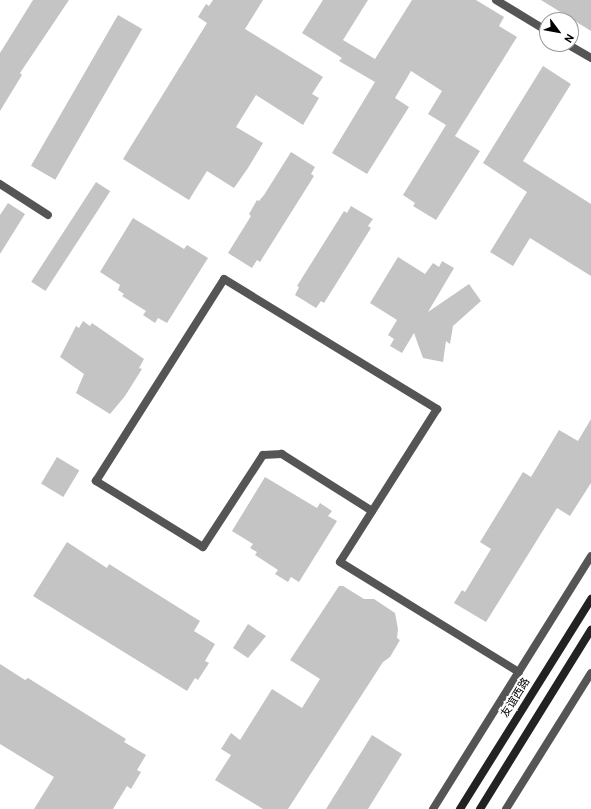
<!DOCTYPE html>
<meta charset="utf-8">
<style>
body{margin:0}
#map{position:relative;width:591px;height:809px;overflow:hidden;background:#fff;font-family:Overpass,"Noto Sans SC",sans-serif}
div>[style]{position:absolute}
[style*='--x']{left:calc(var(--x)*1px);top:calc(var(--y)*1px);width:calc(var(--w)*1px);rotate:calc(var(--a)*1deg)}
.building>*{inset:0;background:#c4c4c4;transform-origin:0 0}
.service>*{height:8px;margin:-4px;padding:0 4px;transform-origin:4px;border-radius:4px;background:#555}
.minor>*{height:8px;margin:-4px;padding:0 4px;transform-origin:4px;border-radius:4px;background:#555}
.tertiary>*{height:8px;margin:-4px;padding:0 4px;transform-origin:4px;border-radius:4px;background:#555}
.secondary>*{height:8px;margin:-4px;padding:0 4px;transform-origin:4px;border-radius:4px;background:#222}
span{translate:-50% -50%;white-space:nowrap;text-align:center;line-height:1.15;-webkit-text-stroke:4px #fff;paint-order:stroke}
.street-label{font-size:11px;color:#000}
.north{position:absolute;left:539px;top:12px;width:40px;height:40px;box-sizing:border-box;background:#fff;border:1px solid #999;border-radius:50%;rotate:122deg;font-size:11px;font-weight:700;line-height:16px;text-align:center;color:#000}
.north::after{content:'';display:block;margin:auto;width:14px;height:18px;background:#000;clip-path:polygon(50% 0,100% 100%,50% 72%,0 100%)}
</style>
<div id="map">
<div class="building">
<i style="clip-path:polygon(33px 0,69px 0,20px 73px,22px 75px,0 111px,0 53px)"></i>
<i style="clip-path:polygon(213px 0,263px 0,245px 29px,323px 77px,312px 94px,319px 98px,303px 125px,256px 95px,236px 127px,263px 143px,248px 168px,234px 188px,207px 171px,189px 200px,123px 159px,207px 23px,198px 17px,206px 4px,209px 6px)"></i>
<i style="clip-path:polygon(323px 0,368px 0,343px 40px,375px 59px,412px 0,476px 0,504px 17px,499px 26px,517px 37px,455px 136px,480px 151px,436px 220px,413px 206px,415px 203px,403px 195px,446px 125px,428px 114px,442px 91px,411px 71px,395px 98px,409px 107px,367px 174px,332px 153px,375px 82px,339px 61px,342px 58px,302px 33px)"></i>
<i style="clip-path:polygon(541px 0,591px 0,591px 31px)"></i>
<i style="left:118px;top:15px;width:28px;height:174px;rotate:30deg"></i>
<i style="clip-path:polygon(543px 66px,571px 84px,523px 161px,591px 204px,591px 276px,530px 238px,513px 266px,490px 252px,527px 192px,483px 163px)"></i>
<i style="clip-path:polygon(291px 152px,315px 167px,311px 174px,314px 176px,260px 262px,257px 260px,252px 268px,228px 253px,251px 216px,249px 214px,257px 200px,259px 201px,264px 195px)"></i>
<i style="left:96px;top:182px;width:17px;height:119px;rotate:33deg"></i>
<i style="clip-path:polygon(8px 203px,25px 214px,0 254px,0 215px)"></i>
<i style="clip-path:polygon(351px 206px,373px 219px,368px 226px,371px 228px,324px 303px,321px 301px,316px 308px,295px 295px,299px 287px,297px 286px,344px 211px,347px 213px)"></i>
<i style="clip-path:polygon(133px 218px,184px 249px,187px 245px,208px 258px,167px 323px,158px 318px,155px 323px,143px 315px,146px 311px,122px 296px,124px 294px,118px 290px,120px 285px,100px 272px)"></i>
<i style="clip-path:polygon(398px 257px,425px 274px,433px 263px,439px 267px,442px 261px,454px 268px,428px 312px,469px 284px,481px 301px,453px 326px,450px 344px,446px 341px,443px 362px,423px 358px,414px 333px,402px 353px,390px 346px,394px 339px,388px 335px,397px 320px,370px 303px)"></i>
<i style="clip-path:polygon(83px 321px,90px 326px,92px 323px,144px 359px,139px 368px,142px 369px,125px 396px,110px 414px,76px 393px,84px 374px,60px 357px,76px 326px,79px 328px)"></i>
<i style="clip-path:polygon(591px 419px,591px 483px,570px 516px,557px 508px,486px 622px,454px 603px,462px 590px,465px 592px,491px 549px,480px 542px,523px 472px,531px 477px,559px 430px,578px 441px)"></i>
<i style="left:57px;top:457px;width:26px;height:31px;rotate:31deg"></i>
<i style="clip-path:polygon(265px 477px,317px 508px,320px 503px,332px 511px,328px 516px,337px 521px,299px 582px,291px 577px,288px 582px,275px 574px,278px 570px,255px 555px,257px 552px,250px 548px,253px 544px,232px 531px)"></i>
<i style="clip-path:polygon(67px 542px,107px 568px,109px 564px,200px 621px,194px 631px,215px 644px,205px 661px,209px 663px,198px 680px,195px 678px,187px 691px,33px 596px)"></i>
<i style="clip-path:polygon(339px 586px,343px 586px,364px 599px,374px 599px,395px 613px,398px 629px,397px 638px,400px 640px,390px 657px,383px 662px,288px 809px,263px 809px,215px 780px,231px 755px,221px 749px,231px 733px,240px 740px,272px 689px,302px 708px,320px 679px,290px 660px)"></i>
<i style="clip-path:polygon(248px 624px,266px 636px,248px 658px,233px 648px)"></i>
<i style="clip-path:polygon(0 664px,25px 680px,28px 678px,126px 739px,124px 742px,146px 755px,137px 770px,141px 772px,131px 789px,127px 786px,113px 809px,34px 809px,54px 777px,0 744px)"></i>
<i style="clip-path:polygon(372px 735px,402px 754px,368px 809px,326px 809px)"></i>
</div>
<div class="service">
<i style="--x:0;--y:184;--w:57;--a:32.9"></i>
</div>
<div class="minor">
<i style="--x:372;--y:511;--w:107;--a:-147.7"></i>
<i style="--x:282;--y:454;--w:19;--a:177"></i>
<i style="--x:263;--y:455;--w:110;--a:123.1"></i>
<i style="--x:203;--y:547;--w:126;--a:-148.3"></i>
<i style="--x:96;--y:481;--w:239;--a:-57.6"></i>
<i style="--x:224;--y:279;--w:250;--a:31.4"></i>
<i style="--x:437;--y:409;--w:181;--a:122.4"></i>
<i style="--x:340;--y:562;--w:210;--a:31.6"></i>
</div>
<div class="tertiary">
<i style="--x:496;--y:0;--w:60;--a:31.3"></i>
<i style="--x:567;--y:44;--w:28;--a:30"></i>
<i style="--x:433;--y:809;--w:298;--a:-58"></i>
<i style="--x:506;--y:809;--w:160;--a:-58"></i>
</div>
<div class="secondary">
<i style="--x:460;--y:809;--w:248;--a:-58"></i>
<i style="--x:480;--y:809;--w:211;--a:-58.2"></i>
</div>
<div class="street-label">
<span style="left:516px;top:698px;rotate:-58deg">友谊西路</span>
</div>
<div class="north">N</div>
</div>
